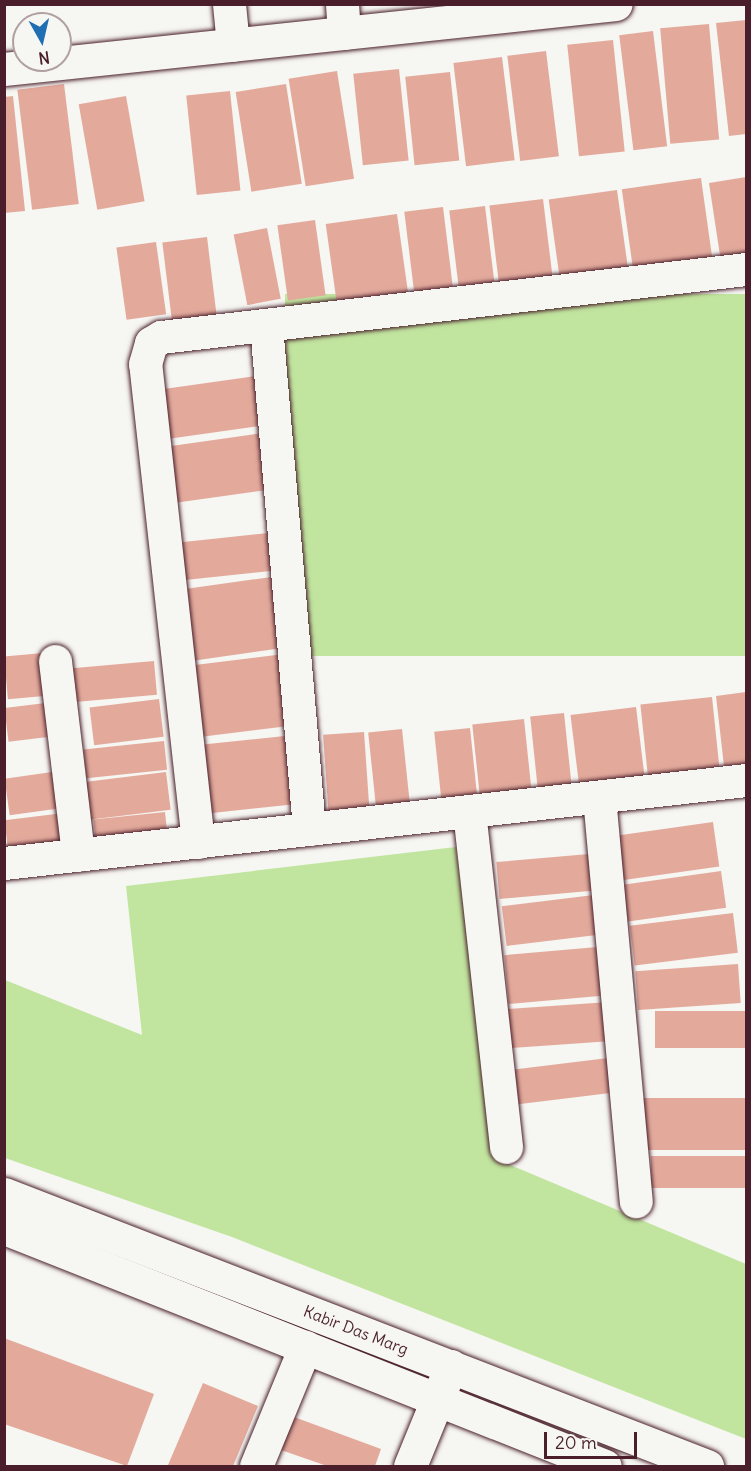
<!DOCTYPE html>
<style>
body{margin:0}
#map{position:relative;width:751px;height:1471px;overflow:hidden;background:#f6f6f2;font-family:Delius,sans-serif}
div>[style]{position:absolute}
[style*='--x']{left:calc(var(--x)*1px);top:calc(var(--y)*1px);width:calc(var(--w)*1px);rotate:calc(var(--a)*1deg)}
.green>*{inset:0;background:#c1e59f;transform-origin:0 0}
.building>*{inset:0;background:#e3aa9c;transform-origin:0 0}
.roads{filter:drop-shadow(0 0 2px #4a1f2b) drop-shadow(0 0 2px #4a1f2b)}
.minor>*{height:33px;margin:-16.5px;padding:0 16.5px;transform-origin:16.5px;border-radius:16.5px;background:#f6f6f2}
.tertiary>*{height:33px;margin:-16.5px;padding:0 16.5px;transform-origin:16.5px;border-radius:16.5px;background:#f6f6f2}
span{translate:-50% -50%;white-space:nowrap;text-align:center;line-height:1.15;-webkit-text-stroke:6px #f6f6f2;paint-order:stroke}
.street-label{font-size:16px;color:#4a1f2b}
.frame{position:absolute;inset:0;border:6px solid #4a1f2b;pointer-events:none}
.north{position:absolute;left:12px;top:12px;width:60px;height:60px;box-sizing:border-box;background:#f6f6f2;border:2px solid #b1a0a2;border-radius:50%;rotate:172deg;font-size:16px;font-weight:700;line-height:24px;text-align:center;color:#4a1f2b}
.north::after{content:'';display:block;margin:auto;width:21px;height:27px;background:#1f6fb2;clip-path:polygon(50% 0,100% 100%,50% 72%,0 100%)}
.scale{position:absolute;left:544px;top:1432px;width:93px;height:27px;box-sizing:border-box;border:3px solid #4a1f2b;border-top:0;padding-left:8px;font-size:18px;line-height:21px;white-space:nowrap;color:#4a1f2b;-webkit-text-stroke:4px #f6f6f2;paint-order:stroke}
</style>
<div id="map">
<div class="green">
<i style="left:746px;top:294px;width:362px;height:461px;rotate:90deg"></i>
<i style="clip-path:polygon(456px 847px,494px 1158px,746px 1264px,746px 1439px,232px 1237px,5px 1158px,5px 980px,142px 1035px,126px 886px)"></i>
</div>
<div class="building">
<i style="clip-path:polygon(746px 20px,746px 134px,729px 136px,716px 23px)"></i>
<i style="left:709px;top:24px;width:116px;height:49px;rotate:85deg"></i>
<i style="left:653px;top:31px;width:116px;height:34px;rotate:83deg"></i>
<i style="left:613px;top:40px;width:112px;height:46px;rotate:84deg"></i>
<i style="left:546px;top:51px;width:106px;height:39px;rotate:83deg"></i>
<i style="left:502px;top:57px;width:104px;height:49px;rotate:83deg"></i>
<i style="left:399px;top:69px;width:92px;height:46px;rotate:84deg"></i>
<i style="left:337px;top:71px;width:109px;height:49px;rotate:81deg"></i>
<i style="left:450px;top:72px;width:89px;height:45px;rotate:84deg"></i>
<i style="left:64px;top:84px;width:121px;height:47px;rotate:83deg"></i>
<i style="left:286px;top:84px;width:101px;height:51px;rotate:81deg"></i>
<i style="left:230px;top:91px;width:100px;height:44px;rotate:84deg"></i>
<i style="clip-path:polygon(13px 96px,25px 211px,4px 213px,4px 97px)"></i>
<i style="left:126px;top:96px;width:107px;height:48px;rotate:80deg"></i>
<i style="clip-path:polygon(746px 177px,746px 258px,721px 262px,709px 183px)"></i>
<i style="left:701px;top:178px;width:88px;height:80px;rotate:82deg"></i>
<i style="left:617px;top:190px;width:84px;height:69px;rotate:82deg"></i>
<i style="left:543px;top:199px;width:79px;height:54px;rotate:83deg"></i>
<i style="left:485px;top:206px;width:79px;height:36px;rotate:83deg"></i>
<i style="left:443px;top:207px;width:82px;height:39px;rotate:83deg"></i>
<i style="left:397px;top:214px;width:82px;height:72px;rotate:82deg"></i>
<i style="left:315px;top:220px;width:76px;height:38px;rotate:82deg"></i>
<i style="left:267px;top:228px;width:72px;height:34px;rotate:79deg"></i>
<i style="left:207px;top:237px;width:78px;height:45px;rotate:83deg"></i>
<i style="left:156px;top:242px;width:73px;height:40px;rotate:82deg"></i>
<i style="left:256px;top:376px;width:50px;height:102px;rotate:82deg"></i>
<i style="left:263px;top:433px;width:57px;height:98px;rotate:82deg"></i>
<i style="left:278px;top:532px;width:38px;height:109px;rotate:84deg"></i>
<i style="left:271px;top:577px;width:72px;height:94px;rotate:82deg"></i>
<i style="left:43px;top:653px;width:43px;height:39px;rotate:85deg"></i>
<i style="left:284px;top:654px;width:72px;height:100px;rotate:83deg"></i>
<i style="left:154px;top:661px;width:34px;height:82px;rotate:85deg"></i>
<i style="clip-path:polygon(746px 692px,746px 764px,724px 766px,716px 696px)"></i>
<i style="left:712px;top:697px;width:77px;height:72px;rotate:84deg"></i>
<i style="left:159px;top:699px;width:38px;height:70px;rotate:83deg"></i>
<i style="left:54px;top:702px;width:34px;height:50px;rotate:83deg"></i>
<i style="left:636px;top:707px;width:70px;height:66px;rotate:83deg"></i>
<i style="left:564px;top:713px;width:77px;height:34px;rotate:84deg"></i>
<i style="left:524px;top:719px;width:72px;height:52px;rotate:84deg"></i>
<i style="left:470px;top:728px;width:73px;height:36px;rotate:84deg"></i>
<i style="left:402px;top:729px;width:80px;height:34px;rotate:84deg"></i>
<i style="left:364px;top:732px;width:76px;height:41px;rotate:86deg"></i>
<i style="left:294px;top:735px;width:69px;height:101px;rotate:84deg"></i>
<i style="left:164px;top:741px;width:29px;height:81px;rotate:84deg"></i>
<i style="left:59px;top:771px;width:37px;height:55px;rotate:82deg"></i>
<i style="left:166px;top:772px;width:38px;height:84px;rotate:83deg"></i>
<i style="left:165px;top:812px;width:30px;height:72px;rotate:84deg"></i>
<i style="left:64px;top:813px;width:35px;height:60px;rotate:83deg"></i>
<i style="left:713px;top:822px;width:45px;height:98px;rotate:82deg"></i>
<i style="left:589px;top:854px;width:37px;height:93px;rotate:85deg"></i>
<i style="left:721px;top:871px;width:37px;height:99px;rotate:82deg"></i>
<i style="left:602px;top:894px;width:40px;height:101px;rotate:83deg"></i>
<i style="left:733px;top:913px;width:40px;height:104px;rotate:83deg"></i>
<i style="left:609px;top:946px;width:49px;height:105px;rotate:85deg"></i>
<i style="left:738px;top:964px;width:39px;height:103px;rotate:86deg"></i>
<i style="left:609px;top:1002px;width:39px;height:109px;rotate:86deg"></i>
<i style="left:746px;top:1011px;width:37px;height:91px;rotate:90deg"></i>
<i style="left:608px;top:1058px;width:35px;height:101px;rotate:83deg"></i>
<i style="left:746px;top:1098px;width:52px;height:105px;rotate:90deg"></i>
<i style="left:746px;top:1156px;width:32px;height:95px;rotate:90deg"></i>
<i style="clip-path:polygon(4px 1338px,154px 1394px,127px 1466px,4px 1424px)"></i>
<i style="clip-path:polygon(203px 1383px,258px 1406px,233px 1466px,172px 1466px,168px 1465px)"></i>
<i style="clip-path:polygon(294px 1417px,381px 1449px,375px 1466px,327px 1466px,281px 1450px)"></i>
</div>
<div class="roads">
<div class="minor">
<i style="--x:229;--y:4;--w:41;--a:84.4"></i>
<i style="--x:342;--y:4;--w:29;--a:86"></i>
<i style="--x:4;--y:69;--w:615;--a:-6.06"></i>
<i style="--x:266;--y:325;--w:506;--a:85.12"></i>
<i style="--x:55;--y:661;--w:195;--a:83.2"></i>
<i style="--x:599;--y:797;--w:406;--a:84.8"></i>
<i style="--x:469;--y:811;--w:338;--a:83.7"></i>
<i style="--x:198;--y:842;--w:481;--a:-96.3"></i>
<i style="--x:145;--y:364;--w:22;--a:-74"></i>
<i style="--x:151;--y:343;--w:12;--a:-31"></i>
<i style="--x:161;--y:337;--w:589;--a:-6.63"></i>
<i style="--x:4;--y:863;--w:747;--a:-6.38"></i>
<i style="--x:256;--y:1466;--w:129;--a:-67.6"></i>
<i style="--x:410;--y:1466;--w:108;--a:-67.7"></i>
</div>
<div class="tertiary">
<i style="--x:4;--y:1194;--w:754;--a:21.15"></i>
<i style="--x:4;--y:1228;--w:646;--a:21.6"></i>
</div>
</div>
<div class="street-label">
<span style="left:356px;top:1330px;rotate:21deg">Kabir Das Marg</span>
</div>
<div class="frame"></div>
<div class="north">N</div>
<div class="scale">20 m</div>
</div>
